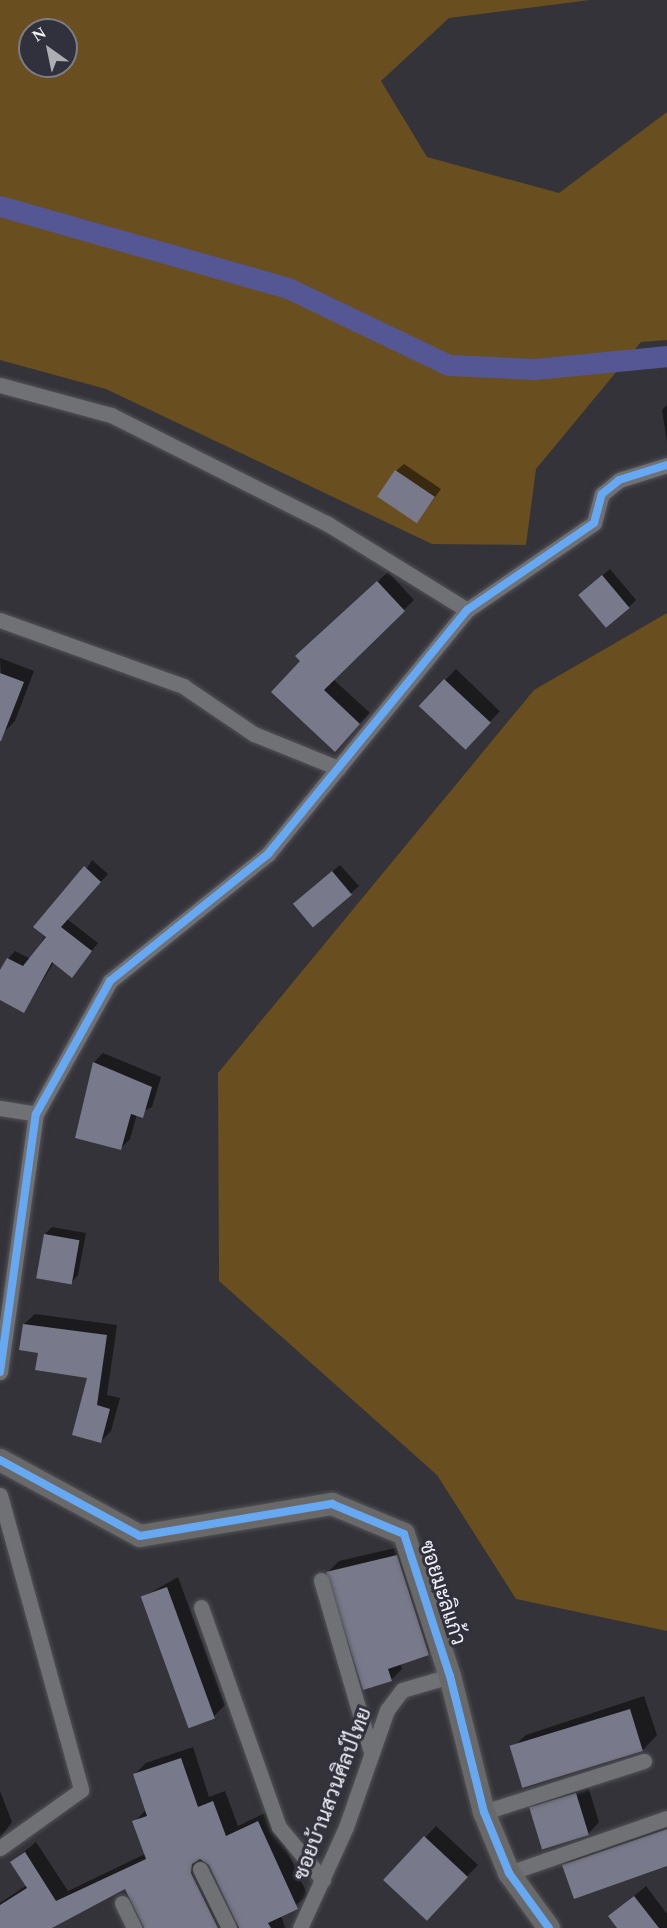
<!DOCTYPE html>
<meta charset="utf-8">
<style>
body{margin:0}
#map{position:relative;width:667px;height:1928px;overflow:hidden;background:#333339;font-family:Spectral,Sarabun,serif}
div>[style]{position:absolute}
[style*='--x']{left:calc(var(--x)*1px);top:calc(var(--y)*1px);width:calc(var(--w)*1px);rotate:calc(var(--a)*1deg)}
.green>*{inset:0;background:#694e1f}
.shadow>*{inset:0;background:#0007;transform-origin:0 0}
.canal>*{height:21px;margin:-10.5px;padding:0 10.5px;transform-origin:10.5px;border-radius:10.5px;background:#545793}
.building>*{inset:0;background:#78798a;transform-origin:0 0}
.roads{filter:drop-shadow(0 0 2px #525258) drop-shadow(0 0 2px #525258)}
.street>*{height:15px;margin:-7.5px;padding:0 7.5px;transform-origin:7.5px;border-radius:7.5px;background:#707175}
.secondary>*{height:22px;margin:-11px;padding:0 11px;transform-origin:11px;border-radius:11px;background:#696969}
.cycleway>*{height:8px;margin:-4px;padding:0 4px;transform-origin:4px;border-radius:4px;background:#66a8f1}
span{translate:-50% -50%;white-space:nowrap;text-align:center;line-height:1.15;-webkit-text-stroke:6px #30313c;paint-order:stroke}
.street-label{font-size:21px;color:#eff0f7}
.north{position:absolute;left:18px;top:18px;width:60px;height:60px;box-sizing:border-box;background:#30313c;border:2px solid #7c7d87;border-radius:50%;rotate:327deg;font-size:16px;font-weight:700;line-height:24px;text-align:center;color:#eff0f7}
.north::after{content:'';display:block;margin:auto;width:21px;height:27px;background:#adaeb4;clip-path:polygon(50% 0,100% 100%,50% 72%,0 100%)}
</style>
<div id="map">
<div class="green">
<i style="clip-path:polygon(evenodd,0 0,590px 0,449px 18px,381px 81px,427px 157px,559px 193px,667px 112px,667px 340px,641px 342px,536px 469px,526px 545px,432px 544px,106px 389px,0 360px,0 0,30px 30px,66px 30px,66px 66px,30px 66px,30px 30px)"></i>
<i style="clip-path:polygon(667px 613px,667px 1631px,516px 1599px,437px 1475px,219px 1281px,218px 1073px,534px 690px)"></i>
</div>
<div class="shadow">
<i style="clip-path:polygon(667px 405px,667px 442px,662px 410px)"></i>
<i style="clip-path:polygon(404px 464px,441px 489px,417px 522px,396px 471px)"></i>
<i style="clip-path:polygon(610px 569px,636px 600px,629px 607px,587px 588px)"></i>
<i style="clip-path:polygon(388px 572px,414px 600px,333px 679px,370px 713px,345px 739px,303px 661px,308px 646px)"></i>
<i style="clip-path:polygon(0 658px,34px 671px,15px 721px,4px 732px)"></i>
<i style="left:456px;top:669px;width:61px;height:51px;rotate:44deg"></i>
<i style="clip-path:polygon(92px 860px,108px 874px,67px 919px,98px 943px,72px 976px,54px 962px,24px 1011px,0 998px,0 973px,8px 959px,15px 951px,31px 959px)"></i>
<i style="clip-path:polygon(340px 865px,359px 886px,314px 925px,302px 897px)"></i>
<i style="clip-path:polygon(103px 1053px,161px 1077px,152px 1107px,137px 1114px,130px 1139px,121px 1148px,94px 1062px)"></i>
<i style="clip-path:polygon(52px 1227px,86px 1233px,78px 1275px,71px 1283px,45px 1234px)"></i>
<i style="clip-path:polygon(35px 1314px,117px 1325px,107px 1395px,120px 1398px,111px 1431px,101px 1441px,89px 1377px,39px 1351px,24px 1324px)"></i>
<i style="clip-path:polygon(408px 1545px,439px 1643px,428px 1654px,400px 1663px,402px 1669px,391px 1680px,328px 1572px,339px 1561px)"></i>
<i style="clip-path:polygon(178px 1577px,225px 1705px,214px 1716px,143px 1597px)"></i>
<i style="clip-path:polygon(644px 1696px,657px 1735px,643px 1750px,524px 1788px,511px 1749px,526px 1735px)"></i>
<i style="clip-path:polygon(evenodd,193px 1747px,209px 1797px,225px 1791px,238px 1826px,269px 1811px,308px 1896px,281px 1915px,285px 1928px,145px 1928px,125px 1887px,50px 1928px,0 1928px,0 1903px,27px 1885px,12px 1862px,36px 1842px,68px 1891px,145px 1854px,134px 1822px,146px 1810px,135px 1774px,146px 1763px,193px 1747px,202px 1861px,210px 1863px,239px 1924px,232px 1922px,202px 1861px)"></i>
<i style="clip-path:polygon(587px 1783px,599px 1822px,588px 1834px,531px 1808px,542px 1797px)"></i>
<i style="clip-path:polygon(0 1791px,12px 1822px,0 1838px)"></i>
<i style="clip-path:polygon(667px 1822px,667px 1864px,564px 1865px,575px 1854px)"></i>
<i style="clip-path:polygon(436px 1826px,478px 1865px,437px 1907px,385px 1880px)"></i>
<i style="clip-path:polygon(646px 1886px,667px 1914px,667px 1928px,619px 1928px,610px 1916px)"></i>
</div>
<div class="canal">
<i style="--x:0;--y:206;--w:299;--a:15.9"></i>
<i style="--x:288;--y:288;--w:178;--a:25.6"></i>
<i style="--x:449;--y:365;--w:86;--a:2.7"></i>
<i style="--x:535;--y:369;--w:133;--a:-5.6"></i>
</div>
<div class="building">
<i style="left:395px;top:470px;width:48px;height:32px;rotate:34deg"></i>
<i style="left:602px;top:575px;width:43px;height:31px;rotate:50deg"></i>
<i style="clip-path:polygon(377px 581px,405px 611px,324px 690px,360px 724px,335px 752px,271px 692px,300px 661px,295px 656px)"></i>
<i style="clip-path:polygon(0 673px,24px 682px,1px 741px,0 741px)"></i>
<i style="left:444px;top:679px;width:64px;height:37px;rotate:43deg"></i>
<i style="clip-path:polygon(84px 866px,101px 882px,61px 927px,92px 951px,72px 978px,52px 962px,24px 1013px,0 1000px,0 970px,7px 958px,23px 966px,46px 937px,33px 927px)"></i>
<i style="left:332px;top:871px;width:31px;height:51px;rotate:50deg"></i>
<i style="clip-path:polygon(93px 1062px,152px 1087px,143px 1118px,131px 1114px,121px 1150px,75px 1138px)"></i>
<i style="left:44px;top:1234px;width:36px;height:45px;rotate:10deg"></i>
<i style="clip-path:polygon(23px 1324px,107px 1335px,97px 1405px,110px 1409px,101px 1443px,72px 1435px,87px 1378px,35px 1370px,38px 1353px,19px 1350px)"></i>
<i style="clip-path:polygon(397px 1555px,429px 1655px,388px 1669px,392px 1681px,363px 1690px,326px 1572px)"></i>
<i style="left:167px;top:1587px;width:140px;height:28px;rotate:70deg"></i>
<i style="left:630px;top:1709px;width:44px;height:126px;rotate:73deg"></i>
<i style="clip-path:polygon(181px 1758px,198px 1807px,213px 1801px,226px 1836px,258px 1821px,298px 1909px,268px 1923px,271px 1928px,239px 1928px,209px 1865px,200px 1859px,192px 1864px,191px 1873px,218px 1928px,144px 1928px,125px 1889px,52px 1928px,0 1928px,0 1905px,27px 1888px,10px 1862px,25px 1852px,56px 1901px,146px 1859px,132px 1821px,147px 1816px,133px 1774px)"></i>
<i style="left:576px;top:1793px;width:44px;height:49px;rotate:73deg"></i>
<i style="clip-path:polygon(667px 1829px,667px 1866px,574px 1899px,562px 1865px)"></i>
<i style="left:424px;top:1836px;width:60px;height:60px;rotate:43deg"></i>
<i style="clip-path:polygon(634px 1896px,659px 1928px,617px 1928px,608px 1916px)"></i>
</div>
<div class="roads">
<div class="street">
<i style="--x:0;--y:385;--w:115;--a:15.1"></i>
<i style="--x:111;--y:415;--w:243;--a:26.7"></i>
<i style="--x:328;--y:524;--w:163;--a:31.7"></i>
<i style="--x:0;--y:620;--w:195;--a:19.8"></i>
<i style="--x:183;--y:686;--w:86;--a:34.1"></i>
<i style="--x:254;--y:734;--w:91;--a:22"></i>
<i style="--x:0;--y:1108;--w:36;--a:9"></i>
<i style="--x:0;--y:1372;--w:260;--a:-82.1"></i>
<i style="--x:36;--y:1114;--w:152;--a:-60.9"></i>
<i style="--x:110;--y:981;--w:203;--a:-38.8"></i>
<i style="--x:268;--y:854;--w:315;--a:-50.8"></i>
<i style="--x:467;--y:610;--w:154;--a:-34.4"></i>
<i style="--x:594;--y:523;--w:30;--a:-75"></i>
<i style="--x:602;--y:494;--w:22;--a:-39"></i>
<i style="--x:619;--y:480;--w:50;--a:-17.4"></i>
<i style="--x:0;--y:1495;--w:306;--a:74.6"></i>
<i style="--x:81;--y:1790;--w:100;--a:144.4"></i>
<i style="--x:321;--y:1580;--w:176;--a:73.8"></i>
<i style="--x:201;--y:1607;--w:233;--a:70.5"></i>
<i style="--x:279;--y:1827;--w:69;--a:50.3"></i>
<i style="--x:484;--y:1812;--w:168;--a:-17.7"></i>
<i style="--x:200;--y:1869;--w:66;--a:63.8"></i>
<i style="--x:509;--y:1873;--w:167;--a:-19.2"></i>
<i style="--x:122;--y:1903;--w:28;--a:64"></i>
<i style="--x:300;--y:1928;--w:111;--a:-65.5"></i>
<i style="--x:346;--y:1827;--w:124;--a:-70.7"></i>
<i style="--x:387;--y:1710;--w:25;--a:-53"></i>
<i style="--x:402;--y:1690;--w:50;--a:-16.3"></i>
</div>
<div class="secondary">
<i style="--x:0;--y:1460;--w:159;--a:28.5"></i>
<i style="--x:140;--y:1536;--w:195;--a:-9.5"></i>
<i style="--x:332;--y:1504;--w:78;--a:22.6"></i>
<i style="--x:404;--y:1534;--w:149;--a:72.1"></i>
<i style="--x:450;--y:1676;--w:140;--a:76"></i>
<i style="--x:484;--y:1812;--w:66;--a:67.7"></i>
<i style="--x:509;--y:1873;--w:68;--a:54"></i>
</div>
</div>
<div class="cycleway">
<i style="--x:0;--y:1372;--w:260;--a:-82.1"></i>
<i style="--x:36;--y:1114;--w:152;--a:-60.9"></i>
<i style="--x:110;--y:981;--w:203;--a:-38.8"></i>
<i style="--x:268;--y:854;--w:315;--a:-50.8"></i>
<i style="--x:467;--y:610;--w:154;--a:-34.4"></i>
<i style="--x:594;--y:523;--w:30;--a:-75"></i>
<i style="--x:602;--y:494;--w:22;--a:-39"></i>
<i style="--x:619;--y:480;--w:50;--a:-17.4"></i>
<i style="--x:0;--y:1460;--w:159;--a:28.5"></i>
<i style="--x:140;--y:1536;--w:195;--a:-9.5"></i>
<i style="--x:332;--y:1504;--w:78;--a:22.6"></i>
<i style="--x:404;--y:1534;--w:149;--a:72.1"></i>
<i style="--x:450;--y:1676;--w:140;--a:76"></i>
<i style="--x:484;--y:1812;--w:66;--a:67.7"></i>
<i style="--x:509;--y:1873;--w:68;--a:54"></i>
</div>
<div class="street-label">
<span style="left:442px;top:1593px;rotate:72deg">ซอยมะลิแก้ว</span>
<span style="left:333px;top:1794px;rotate:-69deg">ซอยบ้านสวนศิลป์ไทย</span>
</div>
<div class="north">N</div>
</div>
